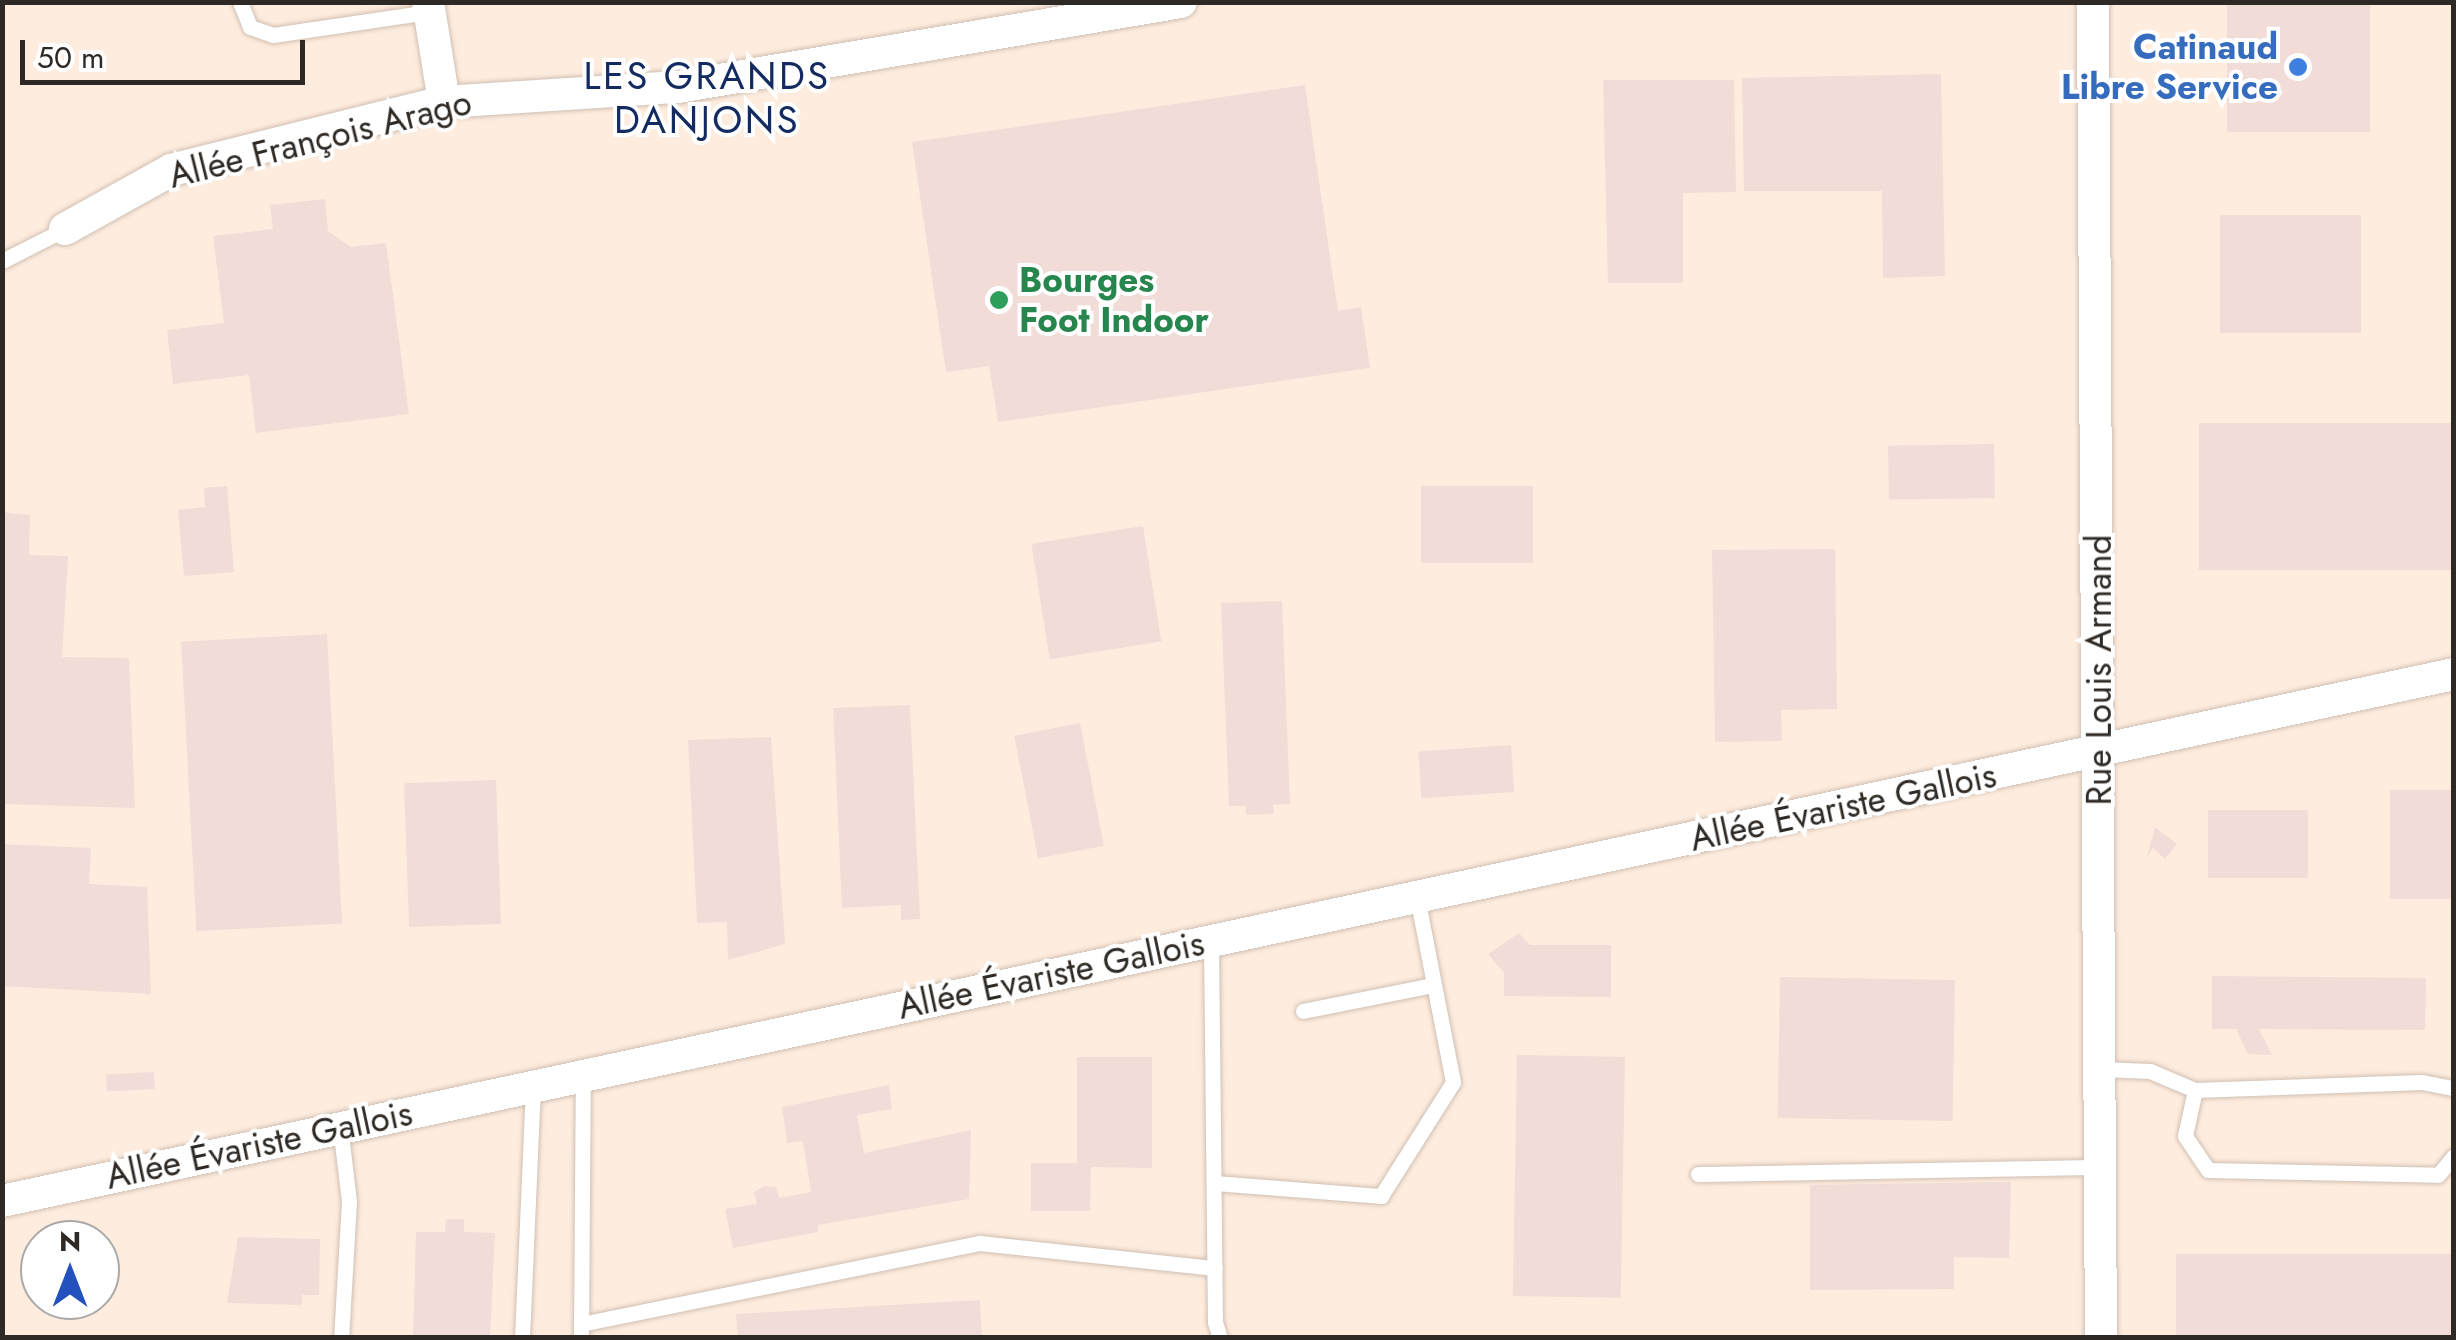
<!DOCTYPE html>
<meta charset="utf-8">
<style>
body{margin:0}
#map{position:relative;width:2456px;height:1340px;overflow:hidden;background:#fdfaf7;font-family:Jost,sans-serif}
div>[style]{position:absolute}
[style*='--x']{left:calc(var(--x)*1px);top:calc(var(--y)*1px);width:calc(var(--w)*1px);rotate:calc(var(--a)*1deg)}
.built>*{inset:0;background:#feecde}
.building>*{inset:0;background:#f1dcd8;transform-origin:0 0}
.roads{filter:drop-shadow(0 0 2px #cfc0b4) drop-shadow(0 0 2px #cfc0b4)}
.service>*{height:15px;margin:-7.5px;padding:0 7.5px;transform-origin:7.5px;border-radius:7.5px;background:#fff}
.minor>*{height:32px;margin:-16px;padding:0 16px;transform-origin:16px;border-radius:16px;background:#fff}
.dots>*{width:28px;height:28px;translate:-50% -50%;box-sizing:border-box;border:5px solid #fff;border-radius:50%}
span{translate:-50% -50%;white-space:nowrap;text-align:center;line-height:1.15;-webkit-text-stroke:8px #fff;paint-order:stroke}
.shop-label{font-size:35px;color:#366cbe;font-weight:700}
.right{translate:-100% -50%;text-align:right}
.street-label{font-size:35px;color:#2e2924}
.leisure-label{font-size:35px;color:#27864d;font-weight:700}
.left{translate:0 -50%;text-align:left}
.neighbourhood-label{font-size:38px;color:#142b61;letter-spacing:2.5px}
.frame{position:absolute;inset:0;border:5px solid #2e2924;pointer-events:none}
.north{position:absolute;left:20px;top:1220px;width:100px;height:100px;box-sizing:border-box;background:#fff;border:2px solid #aba9a7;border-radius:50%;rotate:0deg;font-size:28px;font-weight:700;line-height:40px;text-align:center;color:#2e2924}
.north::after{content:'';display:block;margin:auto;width:35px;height:45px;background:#2551bf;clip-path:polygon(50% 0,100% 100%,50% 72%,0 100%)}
.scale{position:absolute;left:20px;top:40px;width:285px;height:45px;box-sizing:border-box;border:5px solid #2e2924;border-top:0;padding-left:12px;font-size:30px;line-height:35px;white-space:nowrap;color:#2e2924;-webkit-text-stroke:8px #fff;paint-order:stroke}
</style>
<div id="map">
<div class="built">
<i style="clip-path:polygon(evenodd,3px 3px,2453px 3px,2453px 1337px,3px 1338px,3px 3px,40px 1240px,100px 1240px,100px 1300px,40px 1300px,40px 1240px)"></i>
</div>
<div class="building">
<i style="left:2227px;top:2px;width:143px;height:130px"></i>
<i style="clip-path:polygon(1941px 74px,1945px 276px,1883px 278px,1882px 191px,1744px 191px,1742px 78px)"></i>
<i style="clip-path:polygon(1603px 80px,1734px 80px,1736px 192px,1683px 193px,1683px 283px,1608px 283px)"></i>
<i style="clip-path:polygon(1305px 85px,1338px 311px,1361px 307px,1370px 368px,998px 422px,989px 366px,946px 372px,912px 142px)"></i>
<i style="clip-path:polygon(325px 199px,328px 231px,351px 247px,386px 243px,409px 414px,256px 433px,249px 375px,173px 384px,167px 330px,224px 323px,213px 236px,273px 229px,270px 205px)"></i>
<i style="left:2361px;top:215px;width:118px;height:141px;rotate:90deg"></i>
<i style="left:2199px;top:423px;width:255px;height:147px"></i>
<i style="left:1994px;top:444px;width:54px;height:106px;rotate:89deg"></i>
<i style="clip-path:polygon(227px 486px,234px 572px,184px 576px,178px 510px,205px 507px,204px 488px)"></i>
<i style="left:1533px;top:486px;width:77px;height:112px;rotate:90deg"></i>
<i style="clip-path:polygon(2px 512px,30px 515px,29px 555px,68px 556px,62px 657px,129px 658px,135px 808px,2px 804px)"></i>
<i style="left:1143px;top:526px;width:117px;height:113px;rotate:81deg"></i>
<i style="clip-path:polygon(1835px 549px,1837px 709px,1781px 710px,1782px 741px,1715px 742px,1712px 550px)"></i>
<i style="clip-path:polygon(1282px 601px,1290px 804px,1273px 805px,1274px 814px,1246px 815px,1246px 806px,1229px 806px,1221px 603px)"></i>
<i style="left:327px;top:634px;width:290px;height:146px;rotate:87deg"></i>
<i style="clip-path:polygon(910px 705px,920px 919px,901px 920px,901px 905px,842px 908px,833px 708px)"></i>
<i style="left:1080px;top:723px;width:125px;height:67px;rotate:79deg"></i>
<i style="clip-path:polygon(771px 737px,785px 944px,728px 960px,727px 922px,697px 923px,688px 740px)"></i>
<i style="left:1511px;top:745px;width:47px;height:93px;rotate:86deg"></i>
<i style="left:496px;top:780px;width:144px;height:92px;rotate:88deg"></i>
<i style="left:2390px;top:790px;width:64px;height:109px"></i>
<i style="left:2208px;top:810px;width:100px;height:68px"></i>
<i style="clip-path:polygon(2155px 827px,2177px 844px,2165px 859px,2153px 848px,2147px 857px)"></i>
<i style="clip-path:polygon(2px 844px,91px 848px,89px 884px,147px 887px,151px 994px,2px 986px)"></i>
<i style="clip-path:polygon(1519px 933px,1530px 945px,1611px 945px,1611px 997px,1504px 996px,1504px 973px,1488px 954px)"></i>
<i style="clip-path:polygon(2212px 976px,2426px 978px,2425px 1030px,2259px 1029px,2272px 1055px,2248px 1054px,2236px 1029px,2212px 1029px)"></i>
<i style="left:1955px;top:980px;width:141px;height:175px;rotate:91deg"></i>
<i style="left:1517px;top:1055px;width:108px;height:241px;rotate:1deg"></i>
<i style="clip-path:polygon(1077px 1057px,1152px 1057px,1152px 1168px,1091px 1167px,1090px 1211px,1031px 1211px,1031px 1163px,1077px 1163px)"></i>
<i style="left:154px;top:1072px;width:17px;height:48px;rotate:87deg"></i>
<i style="clip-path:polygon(889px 1085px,892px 1109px,857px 1115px,864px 1153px,971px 1130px,969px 1199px,818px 1225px,818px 1232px,733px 1248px,725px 1209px,757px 1204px,754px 1192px,764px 1186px,776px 1187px,779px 1198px,811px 1192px,803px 1141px,787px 1143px,782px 1107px)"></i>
<i style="clip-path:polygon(2011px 1182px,2009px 1258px,1954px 1257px,1954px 1289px,1810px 1290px,1810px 1185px)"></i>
<i style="clip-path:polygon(446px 1219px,464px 1219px,464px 1232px,495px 1233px,490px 1338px,413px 1338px,416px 1232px,445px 1232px)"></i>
<i style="clip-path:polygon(238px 1237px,320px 1239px,319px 1295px,302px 1295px,302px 1305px,227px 1303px)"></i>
<i style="left:2454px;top:1254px;width:84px;height:278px;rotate:90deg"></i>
<i style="clip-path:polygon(980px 1300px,982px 1338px,738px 1338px,736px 1314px)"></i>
</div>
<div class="roads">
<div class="service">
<i style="--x:240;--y:2;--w:27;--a:68"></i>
<i style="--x:250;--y:27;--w:24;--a:19"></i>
<i style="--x:273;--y:35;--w:158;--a:-8.4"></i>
<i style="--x:2;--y:261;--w:71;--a:-26.9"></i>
<i style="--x:1211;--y:941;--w:381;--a:89.4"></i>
<i style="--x:1215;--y:1322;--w:17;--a:73"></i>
<i style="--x:1303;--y:1011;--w:133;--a:-11.3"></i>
<i style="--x:2101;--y:1069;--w:49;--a:2.3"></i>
<i style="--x:2150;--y:1071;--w:49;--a:22.9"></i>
<i style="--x:2195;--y:1090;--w:227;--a:-2"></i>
<i style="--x:2422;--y:1082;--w:33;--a:11"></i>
<i style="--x:2195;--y:1090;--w:47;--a:102.3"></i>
<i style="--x:2185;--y:1136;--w:41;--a:55.9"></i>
<i style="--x:2208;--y:1170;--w:230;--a:1.2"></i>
<i style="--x:2438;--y:1175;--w:25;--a:-50"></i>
<i style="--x:340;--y:1126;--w:76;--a:83.2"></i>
<i style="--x:349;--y:1201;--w:137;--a:93.3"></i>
<i style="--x:1698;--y:1174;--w:402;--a:-1"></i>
<i style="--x:1216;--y:1183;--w:166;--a:4.5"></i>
<i style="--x:1381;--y:1196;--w:135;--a:-57.7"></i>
<i style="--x:1453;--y:1082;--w:188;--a:-101"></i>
<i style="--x:581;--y:1324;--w:407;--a:-11.5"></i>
<i style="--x:980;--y:1243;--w:236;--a:6.1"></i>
<i style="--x:522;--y:1338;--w:251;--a:-87.5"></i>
<i style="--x:581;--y:1338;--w:261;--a:-89.6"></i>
</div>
<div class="minor">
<i style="--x:428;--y:2;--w:101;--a:80.9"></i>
<i style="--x:2093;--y:2;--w:1336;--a:89.66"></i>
<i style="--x:65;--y:229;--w:121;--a:-29.1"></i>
<i style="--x:171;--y:170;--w:281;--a:-14"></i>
<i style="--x:444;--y:102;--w:234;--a:-3.7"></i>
<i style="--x:678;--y:87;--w:510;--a:-9.59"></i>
<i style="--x:2;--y:1201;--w:2508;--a:-12.13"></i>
</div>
</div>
<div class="dots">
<i style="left:2298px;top:67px;background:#3f7fe0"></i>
<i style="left:999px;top:300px;background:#2e9e5b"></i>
</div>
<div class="shop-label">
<span class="right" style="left:2278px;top:67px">Catinaud<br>Libre Service</span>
</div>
<div class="street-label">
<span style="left:320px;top:139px;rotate:-14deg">Allée François Arago</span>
<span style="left:2099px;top:670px;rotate:-90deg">Rue Louis Armand</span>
<span style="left:1843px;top:807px;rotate:-12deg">Allée Évariste Gallois</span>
<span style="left:1051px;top:975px;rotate:-12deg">Allée Évariste Gallois</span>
<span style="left:259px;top:1145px;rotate:-12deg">Allée Évariste Gallois</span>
</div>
<div class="leisure-label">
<span class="left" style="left:1019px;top:300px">Bourges<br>Foot Indoor</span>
</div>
<div class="neighbourhood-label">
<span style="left:707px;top:98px">LES GRANDS<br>DANJONS</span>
</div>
<div class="frame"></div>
<div class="north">N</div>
<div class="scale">50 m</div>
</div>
